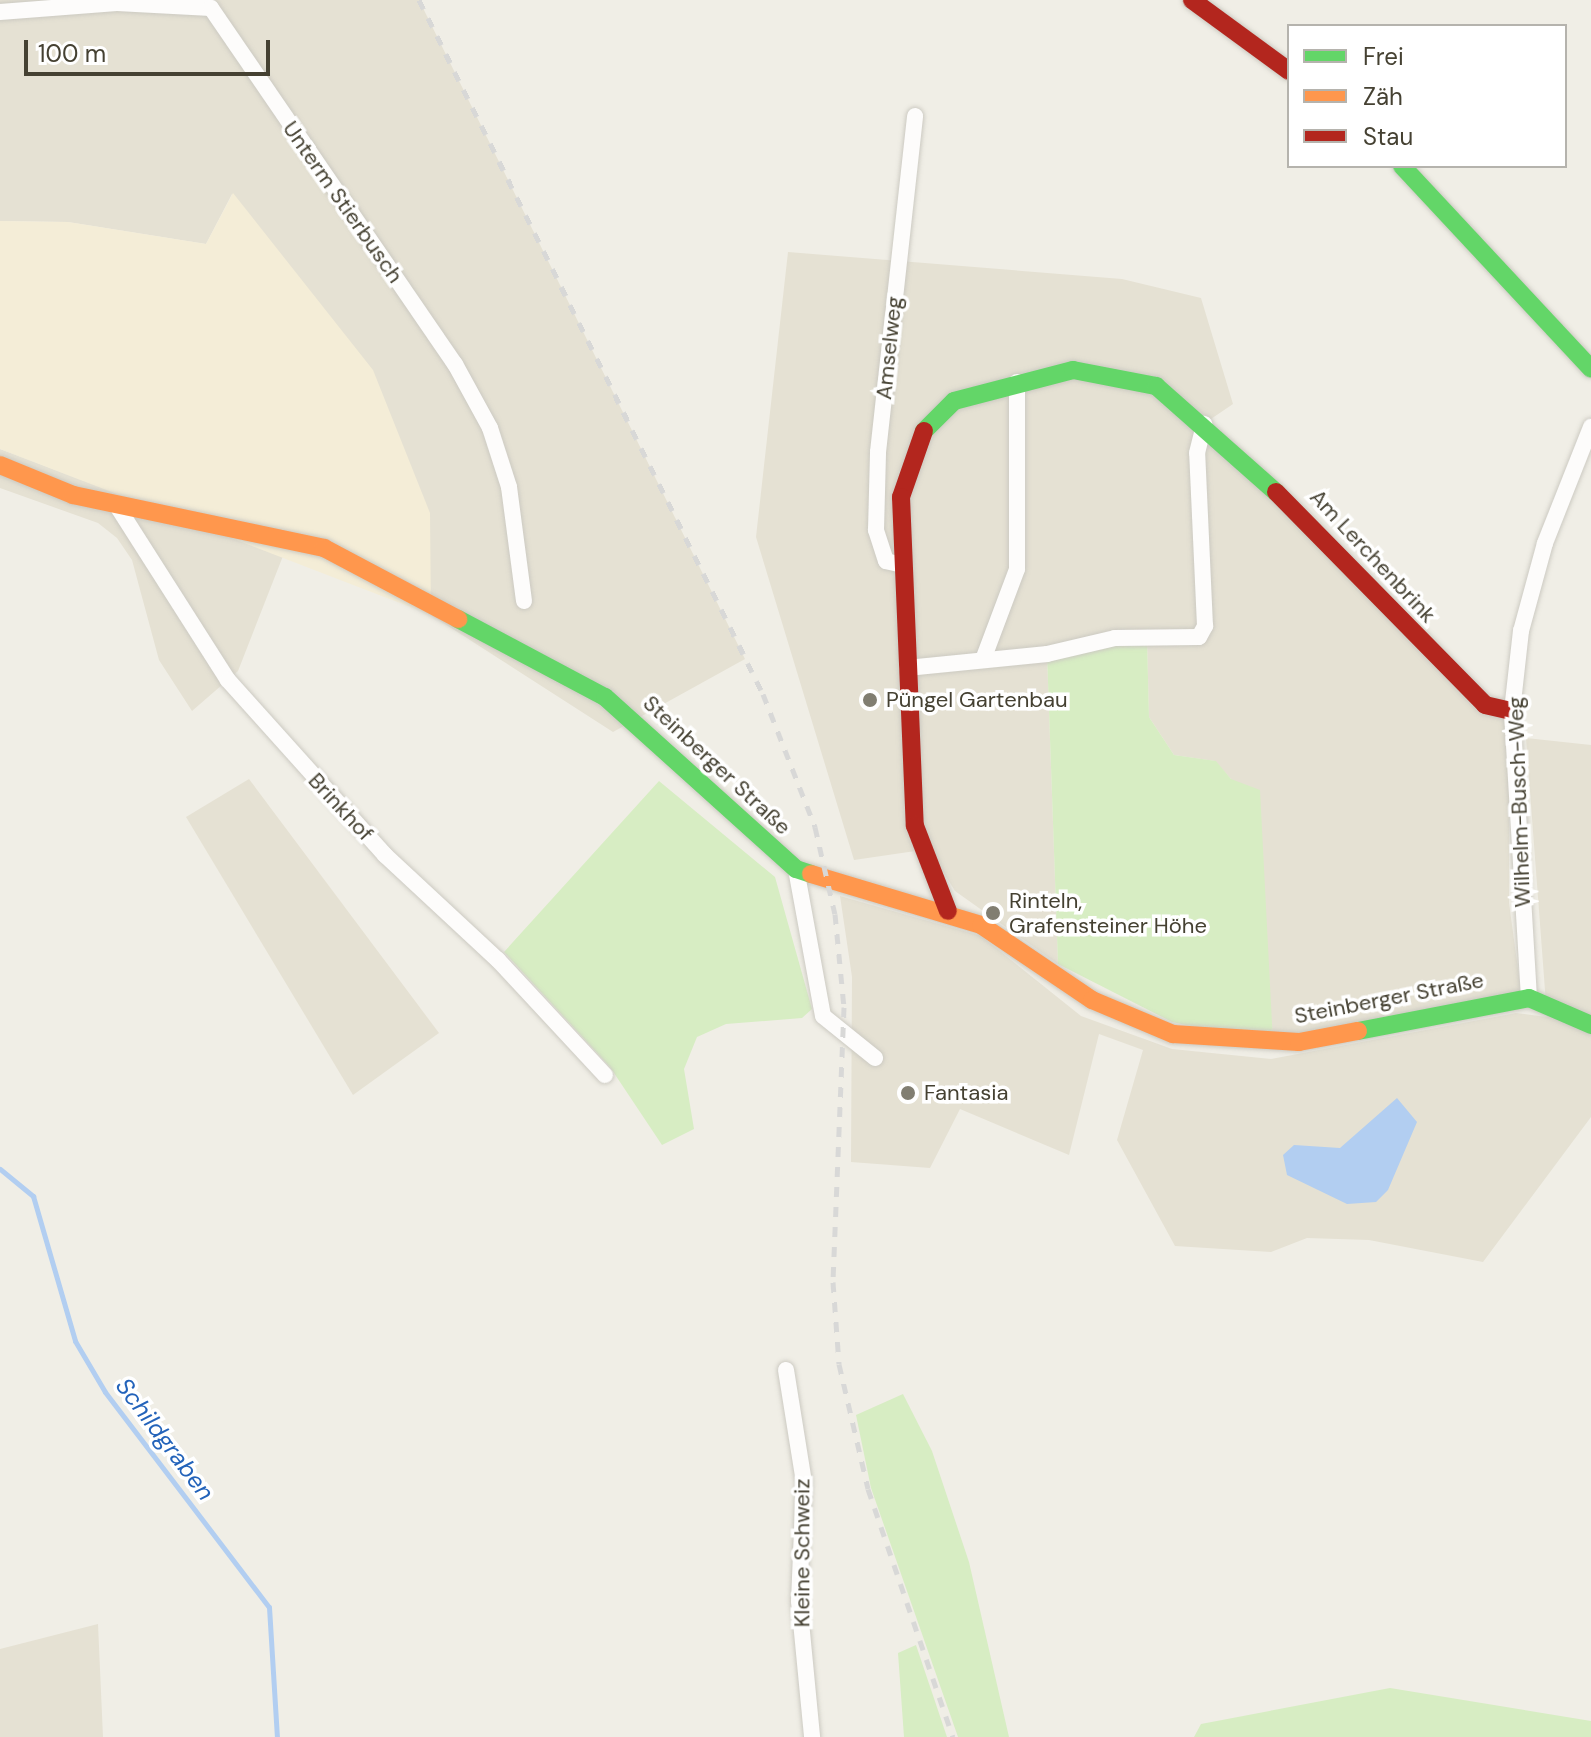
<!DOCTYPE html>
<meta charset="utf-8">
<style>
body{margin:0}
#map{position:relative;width:1591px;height:1737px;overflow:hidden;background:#f0eee6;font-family:"DM Sans",sans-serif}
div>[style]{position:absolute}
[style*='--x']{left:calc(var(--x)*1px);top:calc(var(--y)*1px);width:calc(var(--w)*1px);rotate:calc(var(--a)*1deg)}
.residential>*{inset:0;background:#e5e1d3}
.commercial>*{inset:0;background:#f4edd7}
.green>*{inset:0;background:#d7edc3}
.water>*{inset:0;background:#b2cef1}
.stream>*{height:5px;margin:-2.5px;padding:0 2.5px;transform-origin:2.5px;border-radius:2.5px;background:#b2cef1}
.roads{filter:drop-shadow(0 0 2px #cccac2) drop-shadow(0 0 2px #cccac2)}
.street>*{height:16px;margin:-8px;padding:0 8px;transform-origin:8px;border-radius:8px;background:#fdfcfb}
.fast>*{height:18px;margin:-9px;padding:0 9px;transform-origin:9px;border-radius:9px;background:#63d668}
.slow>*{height:18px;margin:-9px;padding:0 9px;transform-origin:9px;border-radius:9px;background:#ff974d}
.jam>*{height:18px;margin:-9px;padding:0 9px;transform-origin:9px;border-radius:9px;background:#b3261e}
.rail>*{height:5px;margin-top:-2.5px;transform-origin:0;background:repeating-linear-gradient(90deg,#d8d8d7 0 10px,transparent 0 20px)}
.dots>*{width:22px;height:22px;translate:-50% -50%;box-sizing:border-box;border:4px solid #fff;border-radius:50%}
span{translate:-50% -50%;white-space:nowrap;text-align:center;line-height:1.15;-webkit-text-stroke:7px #fff;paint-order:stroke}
.street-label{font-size:22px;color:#454132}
.poi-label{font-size:22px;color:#454132}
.left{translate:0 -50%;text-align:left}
.water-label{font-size:24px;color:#2363ba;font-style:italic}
.legend{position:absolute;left:1287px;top:24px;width:280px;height:144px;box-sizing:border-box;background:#fff;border:2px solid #b5b3ad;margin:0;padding:10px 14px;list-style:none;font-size:24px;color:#454132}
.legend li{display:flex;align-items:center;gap:16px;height:40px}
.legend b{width:40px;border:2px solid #b5b3ad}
.scale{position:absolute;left:24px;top:40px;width:246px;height:36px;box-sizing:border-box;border:4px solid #454132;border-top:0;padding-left:10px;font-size:24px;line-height:28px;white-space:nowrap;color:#454132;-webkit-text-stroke:6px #fff;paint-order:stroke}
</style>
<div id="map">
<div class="residential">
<i style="clip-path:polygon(0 0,419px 0,745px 659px,613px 732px,431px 615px,232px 194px,206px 244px,68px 222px,0 221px)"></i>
<i style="clip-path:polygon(788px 252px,1122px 279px,1201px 298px,1233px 404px,1205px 423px,1509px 714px,1509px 903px,1521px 991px,1273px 1043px,1231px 779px,1215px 761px,1174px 755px,1149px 717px,1147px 638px,1047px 654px,1058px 964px,955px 891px,929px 849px,854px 860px,756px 537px)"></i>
<i style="clip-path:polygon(0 449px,283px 556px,238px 671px,192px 711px,159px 660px,132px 560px,117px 538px,98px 523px,0 488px)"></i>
<i style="clip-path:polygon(1526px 738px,1591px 745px,1591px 1117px,1483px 1262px,1369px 1240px,1307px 1238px,1271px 1252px,1175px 1246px,1117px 1140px,1143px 1050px,1099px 1034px,1069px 1155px,960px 1109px,930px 1168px,851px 1162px,852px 977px,840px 896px,981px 936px,1081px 1016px,1172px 1049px,1271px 1059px,1516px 1013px,1547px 1017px)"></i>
<i style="clip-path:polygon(249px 779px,439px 1033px,353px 1095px,186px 817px)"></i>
<i style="clip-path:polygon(98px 1624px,103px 1737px,0 1737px,0 1649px)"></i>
</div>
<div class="commercial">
<i style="clip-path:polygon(233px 193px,373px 370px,430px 513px,431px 615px,0 449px,0 221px,68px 222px,206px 244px)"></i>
</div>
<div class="green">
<i style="clip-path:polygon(1147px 638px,1149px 717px,1174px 755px,1216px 761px,1231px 779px,1260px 790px,1273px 1043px,1172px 1022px,1058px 964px,1047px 654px)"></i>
<i style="clip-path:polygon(659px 781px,775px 877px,812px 1009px,802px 1018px,726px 1024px,697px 1037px,684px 1069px,694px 1129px,662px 1145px,610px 1067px,504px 952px)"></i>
<i style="clip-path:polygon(903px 1394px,932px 1451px,969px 1562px,1009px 1737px,958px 1737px,871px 1488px,856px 1415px)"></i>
<i style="clip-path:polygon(916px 1645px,947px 1737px,904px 1737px,898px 1653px)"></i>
<i style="clip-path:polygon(1390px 1688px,1591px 1721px,1591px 1737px,1194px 1737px,1201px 1724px)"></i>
</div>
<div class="water">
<i style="clip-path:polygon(1397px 1098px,1417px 1122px,1388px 1190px,1376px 1202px,1347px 1204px,1287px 1175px,1283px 1155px,1294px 1145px,1340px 1148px)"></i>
</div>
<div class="stream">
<i style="--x:0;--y:1169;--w:43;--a:39.3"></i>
<i style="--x:33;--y:1196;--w:151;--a:73.8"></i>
<i style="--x:75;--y:1341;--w:59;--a:59.5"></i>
<i style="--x:105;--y:1392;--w:270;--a:52.7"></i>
<i style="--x:269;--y:1607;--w:130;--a:86.5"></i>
</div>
<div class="roads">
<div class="street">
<i style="--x:0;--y:12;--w:117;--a:-4.4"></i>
<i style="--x:117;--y:3;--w:94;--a:3"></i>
<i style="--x:211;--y:8;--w:432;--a:55.6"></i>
<i style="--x:455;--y:364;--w:73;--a:61.3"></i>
<i style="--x:490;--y:428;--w:62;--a:72.1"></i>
<i style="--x:509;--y:487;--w:115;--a:82.5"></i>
<i style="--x:117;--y:506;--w:206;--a:57.5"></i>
<i style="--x:228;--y:680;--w:235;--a:48.1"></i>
<i style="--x:385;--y:855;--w:154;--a:42.9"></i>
<i style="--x:498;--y:960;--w:157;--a:47.1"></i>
<i style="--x:903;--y:565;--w:17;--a:-167"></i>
<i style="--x:886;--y:561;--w:33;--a:-108"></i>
<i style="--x:876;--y:530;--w:78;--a:-88.5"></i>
<i style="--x:878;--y:452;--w:338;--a:-83.7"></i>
<i style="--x:984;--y:657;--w:94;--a:-69.4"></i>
<i style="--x:1017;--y:569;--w:187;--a:-90"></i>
<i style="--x:907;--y:668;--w:141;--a:-5.7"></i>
<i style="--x:1047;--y:654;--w:70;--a:-13.2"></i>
<i style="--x:1115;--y:638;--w:84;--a:-0.7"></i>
<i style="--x:1199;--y:637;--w:13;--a:-61"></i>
<i style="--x:1205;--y:626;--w:173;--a:-92.6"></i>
<i style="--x:1197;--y:453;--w:30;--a:-76"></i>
<i style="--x:796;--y:869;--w:149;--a:79.6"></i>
<i style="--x:823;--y:1016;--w:67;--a:38.9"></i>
<i style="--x:1529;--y:998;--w:288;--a:-93.4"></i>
<i style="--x:1512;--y:711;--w:81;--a:-83.6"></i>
<i style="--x:1521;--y:631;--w:91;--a:-74.7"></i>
<i style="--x:1545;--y:543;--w:125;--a:-68.4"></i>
<i style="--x:786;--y:1370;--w:113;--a:80.9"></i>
<i style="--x:804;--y:1482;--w:119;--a:92.4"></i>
<i style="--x:799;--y:1601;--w:137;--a:84.5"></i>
</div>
<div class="fast">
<i style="--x:1402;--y:166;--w:277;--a:47"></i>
<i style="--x:924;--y:431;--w:42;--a:-45"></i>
<i style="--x:954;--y:401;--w:123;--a:-14.6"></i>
<i style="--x:1073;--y:370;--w:85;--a:10.9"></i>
<i style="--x:1156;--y:386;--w:160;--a:41.5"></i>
<i style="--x:458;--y:619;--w:166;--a:28"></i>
<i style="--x:605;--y:697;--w:257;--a:42"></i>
<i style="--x:796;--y:869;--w:16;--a:18"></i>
<i style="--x:1358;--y:1031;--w:174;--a:-10.9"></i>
<i style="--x:1529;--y:998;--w:68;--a:23.5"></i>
</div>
<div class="slow">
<i style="--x:0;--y:465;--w:79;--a:22.3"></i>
<i style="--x:73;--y:495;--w:257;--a:11.9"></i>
<i style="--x:324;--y:548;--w:152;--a:27.9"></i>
<i style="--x:811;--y:874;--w:177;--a:16.7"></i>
<i style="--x:981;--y:925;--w:134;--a:34"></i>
<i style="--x:1092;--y:1000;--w:88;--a:22.8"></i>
<i style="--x:1173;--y:1034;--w:126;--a:3.6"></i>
<i style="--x:1299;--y:1042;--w:60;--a:-10.6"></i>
</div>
<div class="jam">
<i style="--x:1192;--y:0;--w:120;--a:36.2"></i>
<i style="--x:924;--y:431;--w:70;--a:109.2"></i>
<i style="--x:901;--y:497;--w:329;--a:87.6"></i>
<i style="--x:915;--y:826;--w:91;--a:68.8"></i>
<i style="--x:1276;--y:492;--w:298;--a:45.5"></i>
<i style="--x:1485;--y:705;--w:28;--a:13"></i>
</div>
</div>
<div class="rail">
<i style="--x:419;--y:0;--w:775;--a:63.63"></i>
<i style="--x:763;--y:694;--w:143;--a:68.6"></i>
<i style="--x:815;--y:827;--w:89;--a:77.1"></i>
<i style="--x:835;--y:914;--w:93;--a:84.5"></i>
<i style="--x:844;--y:1007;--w:275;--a:92.3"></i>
<i style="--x:833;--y:1282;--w:82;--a:85.8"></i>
<i style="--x:839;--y:1364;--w:128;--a:76.9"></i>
<i style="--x:868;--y:1489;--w:262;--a:71.1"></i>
</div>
<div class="dots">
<i style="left:870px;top:700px;background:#817e71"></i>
<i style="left:993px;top:913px;background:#817e71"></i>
<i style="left:908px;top:1093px;background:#817e71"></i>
</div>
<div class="street-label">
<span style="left:343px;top:202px;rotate:55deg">Unterm Stierbusch</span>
<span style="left:889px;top:348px;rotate:-84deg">Amselweg</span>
<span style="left:1373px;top:556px;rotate:47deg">Am Lerchenbrink</span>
<span style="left:717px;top:765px;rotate:43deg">Steinberger Straße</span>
<span style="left:1519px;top:802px;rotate:-92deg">Wilhelm-Busch-Weg</span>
<span style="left:341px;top:807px;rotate:47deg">Brinkhof</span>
<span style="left:1389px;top:998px;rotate:-11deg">Steinberger Straße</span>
<span style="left:802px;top:1553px;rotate:-90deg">Kleine Schweiz</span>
</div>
<div class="poi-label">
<span class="left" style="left:886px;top:700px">Püngel Gartenbau</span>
<span class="left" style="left:1009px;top:913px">Rinteln,<br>Grafensteiner Höhe</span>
<span class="left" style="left:924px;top:1093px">Fantasia</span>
</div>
<div class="water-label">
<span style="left:165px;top:1439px;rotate:53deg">Schildgraben</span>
</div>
<ul class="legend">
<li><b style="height:10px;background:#63d668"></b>Frei</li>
<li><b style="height:10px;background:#ff974d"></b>Zäh</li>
<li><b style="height:10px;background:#b3261e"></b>Stau</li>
</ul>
<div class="scale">100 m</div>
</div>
